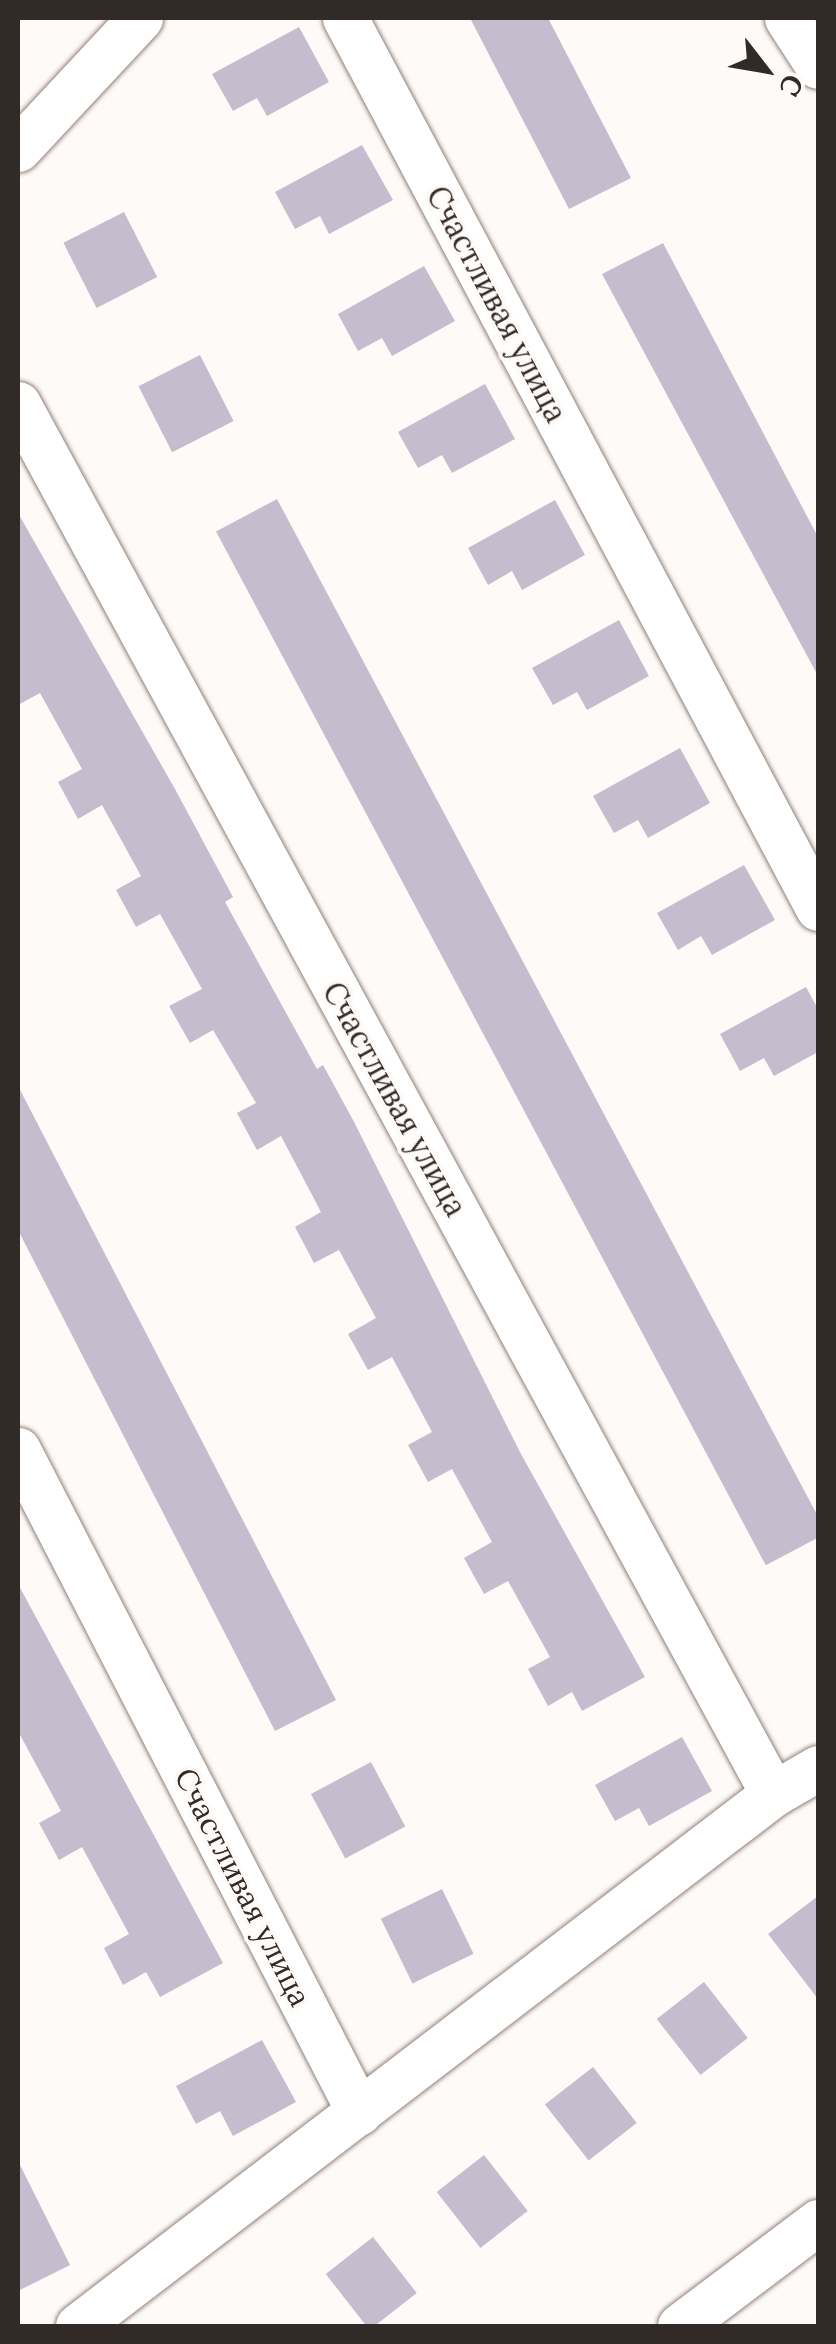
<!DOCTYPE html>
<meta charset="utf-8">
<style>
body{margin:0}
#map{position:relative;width:836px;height:2344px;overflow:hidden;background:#fefaf8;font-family:Lora,serif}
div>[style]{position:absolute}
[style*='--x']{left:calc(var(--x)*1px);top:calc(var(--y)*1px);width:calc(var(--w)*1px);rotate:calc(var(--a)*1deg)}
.building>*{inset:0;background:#c6bccd;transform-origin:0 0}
.roads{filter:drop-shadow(0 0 2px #938078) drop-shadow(0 0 2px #938078)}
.minor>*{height:45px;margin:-22.5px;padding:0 22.5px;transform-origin:22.5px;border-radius:22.5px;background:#fff}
span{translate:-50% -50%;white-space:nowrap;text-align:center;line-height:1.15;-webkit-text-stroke:8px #fefaf8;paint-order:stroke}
.street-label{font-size:30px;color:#322a26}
.frame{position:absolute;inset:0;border:20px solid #322a26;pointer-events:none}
.north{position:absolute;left:716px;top:20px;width:100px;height:100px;-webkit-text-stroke:8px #fefaf8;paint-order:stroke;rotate:121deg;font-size:28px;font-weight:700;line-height:40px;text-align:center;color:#322a26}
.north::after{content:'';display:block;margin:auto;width:35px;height:45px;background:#322a26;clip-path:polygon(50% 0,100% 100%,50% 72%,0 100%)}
</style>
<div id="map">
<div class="building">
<i style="clip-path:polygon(470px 18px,548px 18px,631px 178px,569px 209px)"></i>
<i style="clip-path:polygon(299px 27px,329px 82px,267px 116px,257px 98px,233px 111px,212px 74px)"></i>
<i style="clip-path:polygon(362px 145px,393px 200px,329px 234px,320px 216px,295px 229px,275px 192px)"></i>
<i style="left:124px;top:212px;width:73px;height:68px;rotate:63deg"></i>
<i style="clip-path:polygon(663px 243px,818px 537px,818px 676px,602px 274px)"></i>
<i style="clip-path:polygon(424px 266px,455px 321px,392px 356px,382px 338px,358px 351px,338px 314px)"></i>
<i style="left:200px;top:355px;width:74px;height:69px;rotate:63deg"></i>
<i style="clip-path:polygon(485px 384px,515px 439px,452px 473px,442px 455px,418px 468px,398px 432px)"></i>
<i style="left:277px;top:499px;width:1171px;height:69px;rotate:62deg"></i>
<i style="clip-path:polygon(555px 500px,585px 555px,522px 590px,512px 571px,488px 585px,468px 548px)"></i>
<i style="clip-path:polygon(18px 513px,175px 789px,233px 897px,225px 902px,317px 1069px,323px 1065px,353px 1120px,521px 1454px,645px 1677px,582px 1711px,572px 1692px,548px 1706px,528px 1669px,550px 1657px,508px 1581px,484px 1594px,464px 1558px,492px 1542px,452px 1469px,428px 1482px,408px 1445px,432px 1432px,392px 1357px,368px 1370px,348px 1334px,376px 1318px,339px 1250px,314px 1263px,295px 1227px,321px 1212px,281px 1136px,257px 1150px,237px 1113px,256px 1103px,213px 1030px,190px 1043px,169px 1006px,202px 989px,160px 914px,136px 927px,116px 890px,141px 876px,102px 805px,78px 819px,58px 782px,82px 769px,40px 693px,18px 705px)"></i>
<i style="clip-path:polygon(619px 620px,649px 676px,587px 710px,577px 692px,553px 705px,532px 668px)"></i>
<i style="clip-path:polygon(680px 748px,710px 803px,648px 838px,638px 820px,614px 833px,593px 796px)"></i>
<i style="clip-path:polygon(744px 865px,775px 920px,712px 955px,701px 936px,678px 950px,657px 913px)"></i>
<i style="clip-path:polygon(806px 987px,818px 1009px,818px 1052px,774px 1076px,764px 1058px,740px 1071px,720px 1034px)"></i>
<i style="clip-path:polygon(18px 1086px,336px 1700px,275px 1731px,18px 1230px)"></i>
<i style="clip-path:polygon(18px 1584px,223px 1963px,160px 1997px,146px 1972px,123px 1985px,104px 1948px,129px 1934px,82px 1847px,59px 1860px,39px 1823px,61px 1811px,18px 1731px)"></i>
<i style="clip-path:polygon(682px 1737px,712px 1791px,649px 1826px,639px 1808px,615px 1821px,595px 1785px)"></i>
<i style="left:371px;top:1762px;width:73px;height:68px;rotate:62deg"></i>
<i style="left:442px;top:1889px;width:72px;height:68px;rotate:64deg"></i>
<i style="clip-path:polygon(818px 1896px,818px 1999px,768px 1934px)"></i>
<i style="left:704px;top:1982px;width:71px;height:60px;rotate:52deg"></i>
<i style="clip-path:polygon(262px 2040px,296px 2102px,233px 2136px,220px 2111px,196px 2124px,176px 2086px)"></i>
<i style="left:593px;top:2067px;width:71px;height:61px;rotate:52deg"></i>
<i style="left:484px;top:2155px;width:71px;height:60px;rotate:52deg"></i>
<i style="clip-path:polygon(18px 2161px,70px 2265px,18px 2291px)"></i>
<i style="left:373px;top:2237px;width:71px;height:60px;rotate:52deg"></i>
</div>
<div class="roads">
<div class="minor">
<i style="--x:345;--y:18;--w:1008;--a:62.01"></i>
<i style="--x:787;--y:18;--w:57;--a:57.1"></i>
<i style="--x:18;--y:149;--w:179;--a:-47"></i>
<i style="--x:18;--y:404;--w:1582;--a:61.49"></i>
<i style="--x:18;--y:1450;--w:745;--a:62.75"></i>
<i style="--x:78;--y:2326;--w:875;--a:-37.43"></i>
<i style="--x:773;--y:1794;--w:52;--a:-30"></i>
<i style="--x:680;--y:2326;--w:173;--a:-37"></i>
</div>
</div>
<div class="street-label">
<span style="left:497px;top:304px;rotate:62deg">Счастливая улица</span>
<span style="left:395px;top:1099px;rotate:61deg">Счастливая улица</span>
<span style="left:243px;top:1887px;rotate:63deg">Счастливая улица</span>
</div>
<div class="frame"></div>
<div class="north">С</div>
</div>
